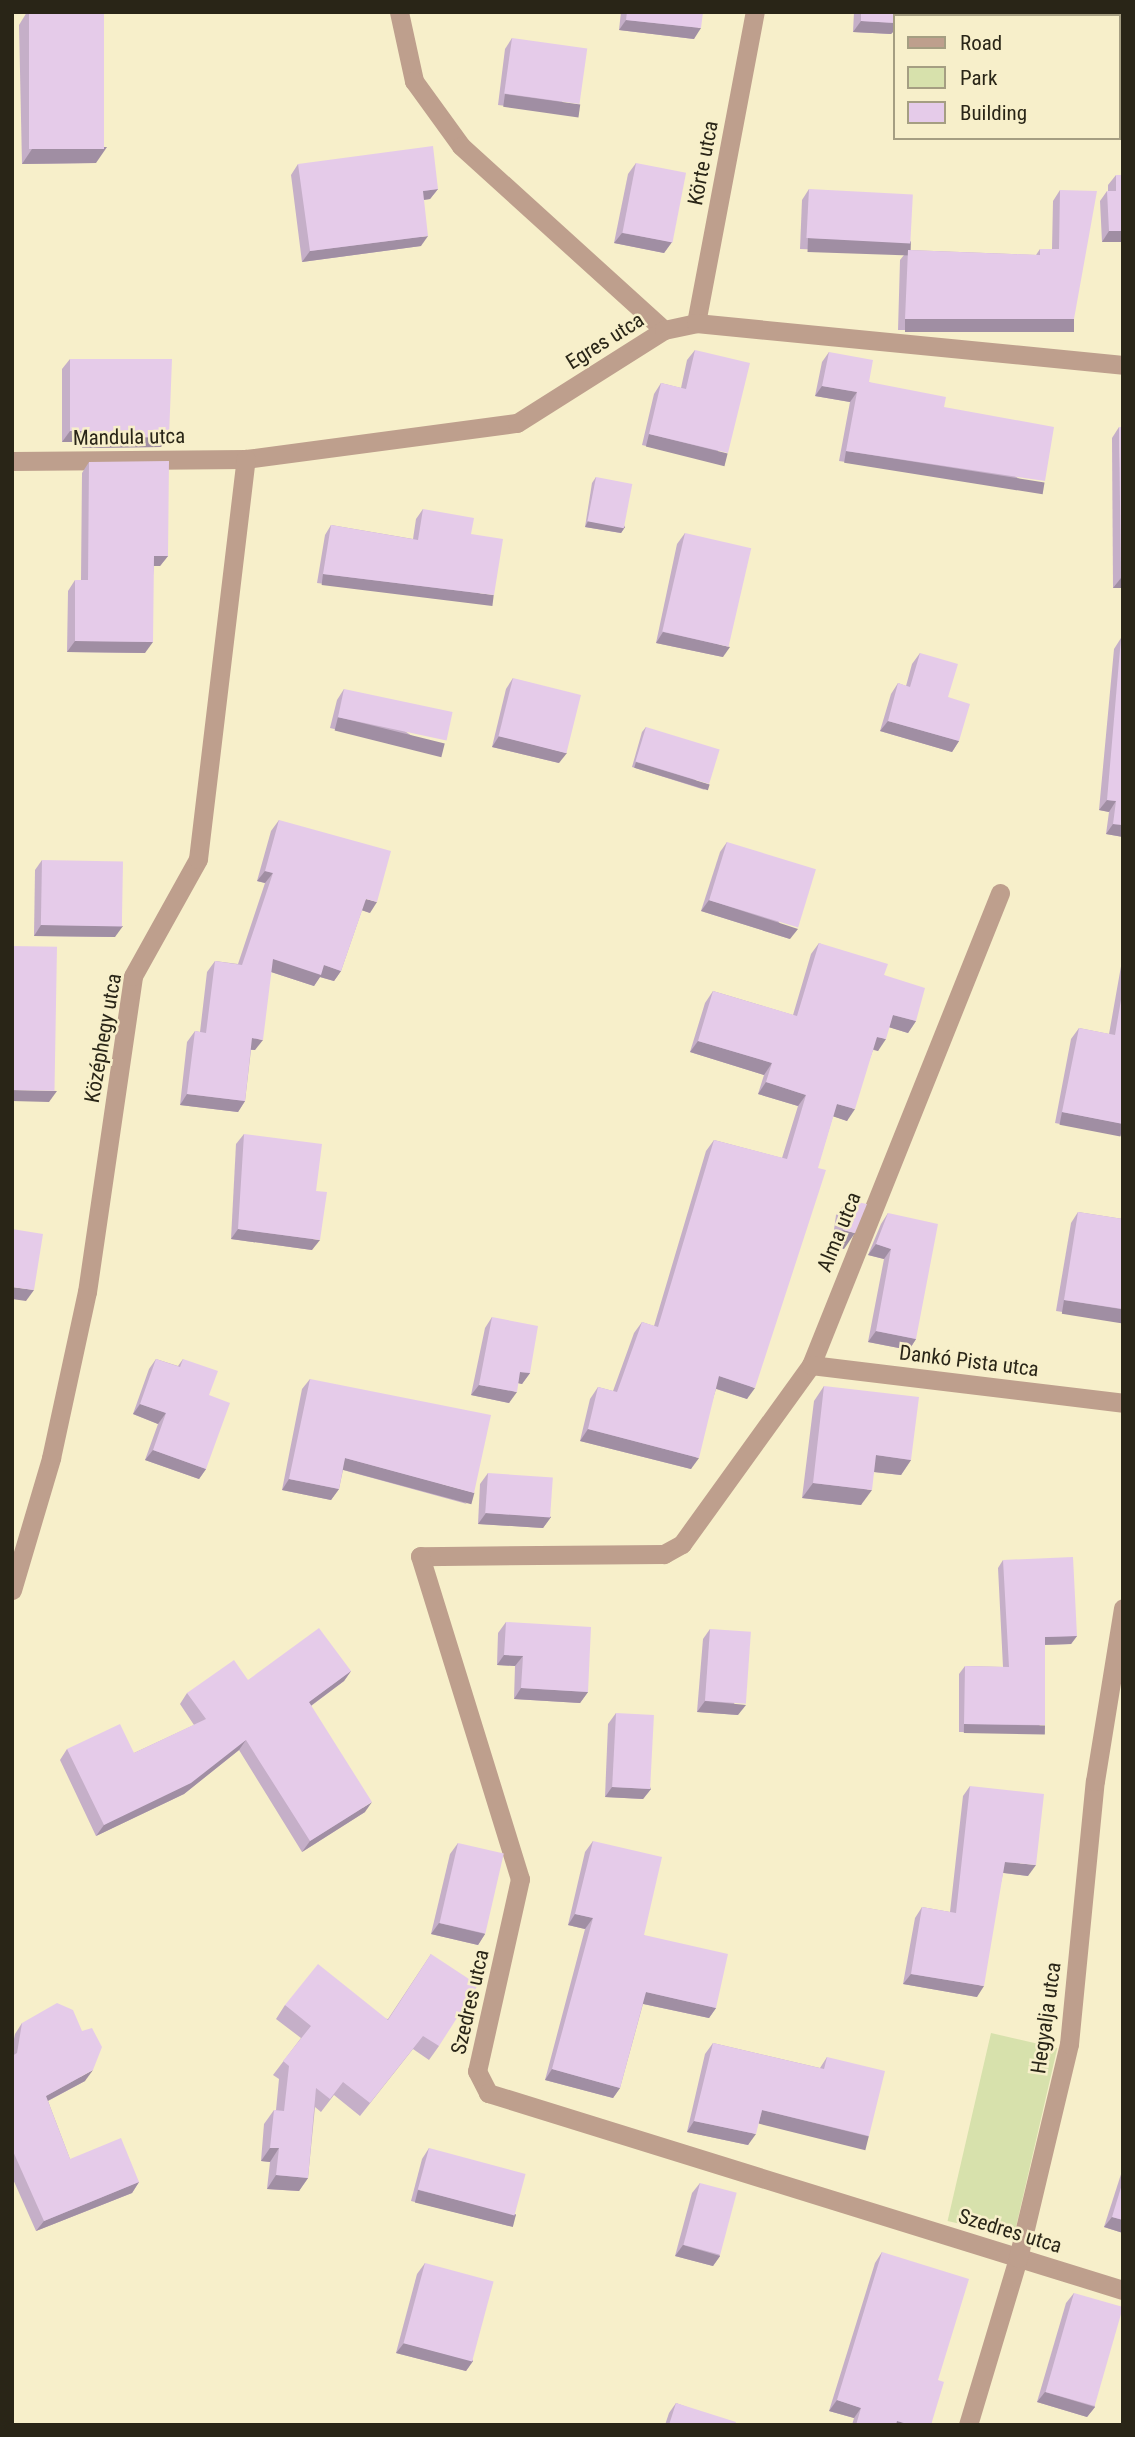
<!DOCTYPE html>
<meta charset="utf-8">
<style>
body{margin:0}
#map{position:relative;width:1135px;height:2437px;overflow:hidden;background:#f7efca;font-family:"Roboto Condensed",sans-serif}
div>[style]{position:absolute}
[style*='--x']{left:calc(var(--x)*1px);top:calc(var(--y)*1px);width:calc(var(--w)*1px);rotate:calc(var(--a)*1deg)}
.green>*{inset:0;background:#d7e1ac;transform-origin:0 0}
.minor>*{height:19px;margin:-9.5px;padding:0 9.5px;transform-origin:9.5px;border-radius:9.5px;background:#be9f8d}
.wall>*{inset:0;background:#c5afc8}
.shaded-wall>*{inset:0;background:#a08ea3;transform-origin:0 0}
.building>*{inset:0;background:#e5cbe9;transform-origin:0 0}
span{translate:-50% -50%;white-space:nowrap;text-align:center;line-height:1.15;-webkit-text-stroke:5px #f7efca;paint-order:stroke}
.street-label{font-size:21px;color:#292517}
.frame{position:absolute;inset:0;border:14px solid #292517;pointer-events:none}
.legend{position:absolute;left:893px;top:14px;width:228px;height:126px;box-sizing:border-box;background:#f7efca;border:2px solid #a59e82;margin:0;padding:9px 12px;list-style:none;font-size:21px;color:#292517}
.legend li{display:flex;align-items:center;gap:14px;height:35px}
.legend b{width:35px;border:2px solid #a59e82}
</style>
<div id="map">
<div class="green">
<i style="left:991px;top:2033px;width:68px;height:193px;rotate:13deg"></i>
</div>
<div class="minor">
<i style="--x:399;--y:12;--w:71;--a:77.7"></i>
<i style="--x:414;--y:81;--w:80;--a:54.1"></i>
<i style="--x:461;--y:146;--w:274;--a:42.2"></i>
<i style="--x:696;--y:323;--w:317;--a:-79.3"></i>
<i style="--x:12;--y:461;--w:234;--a:-0.5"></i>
<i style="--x:246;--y:459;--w:273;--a:-7.6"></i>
<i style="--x:517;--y:423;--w:174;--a:-32.3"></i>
<i style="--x:664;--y:330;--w:33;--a:-12"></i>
<i style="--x:696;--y:323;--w:429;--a:5.6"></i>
<i style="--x:1000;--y:893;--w:508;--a:111.82"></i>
<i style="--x:811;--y:1365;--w:221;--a:125.8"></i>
<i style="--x:682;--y:1544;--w:21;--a:151"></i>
<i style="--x:664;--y:1554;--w:244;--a:179.5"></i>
<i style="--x:420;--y:1556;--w:338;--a:72.8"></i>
<i style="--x:520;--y:1879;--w:197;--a:102.6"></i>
<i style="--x:477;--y:2071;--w:25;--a:63"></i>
<i style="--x:488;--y:2093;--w:665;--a:17.24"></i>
<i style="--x:811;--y:1365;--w:314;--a:6.9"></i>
<i style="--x:12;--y:1590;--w:138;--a:-73.5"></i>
<i style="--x:51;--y:1458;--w:170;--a:-77.8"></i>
<i style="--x:87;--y:1292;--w:319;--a:-81.7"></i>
<i style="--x:133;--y:976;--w:134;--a:-60.9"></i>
<i style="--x:198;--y:859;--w:403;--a:-83.2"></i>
<i style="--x:968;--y:2425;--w:174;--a:-73.3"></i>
<i style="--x:1018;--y:2258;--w:220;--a:-76.6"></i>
<i style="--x:1069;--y:2044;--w:264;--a:-84.4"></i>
<i style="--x:1095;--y:1781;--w:175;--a:-80.8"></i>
</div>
<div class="wall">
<i style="clip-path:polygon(27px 12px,104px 12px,96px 163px,22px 164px,19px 25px)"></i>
<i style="clip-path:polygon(621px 12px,703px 12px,694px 39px,619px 30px)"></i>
<i style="clip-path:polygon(854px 12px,919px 12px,914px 16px,895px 16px,895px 30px,891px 34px,853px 32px)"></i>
<i style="clip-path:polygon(512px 38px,573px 115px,498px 105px,505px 49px)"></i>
<i style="clip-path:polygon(636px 163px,672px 242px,664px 253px,614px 243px,628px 174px)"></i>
<i style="clip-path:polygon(298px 164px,438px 189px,430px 199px,424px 200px,421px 246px,302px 262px,291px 175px)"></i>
<i style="clip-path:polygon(1116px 175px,1123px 175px,1123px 242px,1102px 242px,1100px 201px,1107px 191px,1108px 191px,1108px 185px)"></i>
<i style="clip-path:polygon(809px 189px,911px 242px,904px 253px,800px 249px,802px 200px)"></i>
<i style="clip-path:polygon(1060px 190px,1066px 330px,898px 330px,900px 260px,908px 250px,1036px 255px,1040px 249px,1052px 249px,1053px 201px)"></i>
<i style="clip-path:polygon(695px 350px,721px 464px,642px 445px,654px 394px,661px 383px,681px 388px,687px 360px)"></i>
<i style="clip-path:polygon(829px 352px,869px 382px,1038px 491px,839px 461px,850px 402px,815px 396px,822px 362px)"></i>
<i style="clip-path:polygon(70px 359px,161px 447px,82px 448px,82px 442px,62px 442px,62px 369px)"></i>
<i style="clip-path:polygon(1119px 427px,1123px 588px,1113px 588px,1112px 438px)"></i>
<i style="clip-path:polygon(89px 462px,168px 556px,160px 566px,154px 566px,145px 653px,67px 652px,68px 591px,75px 580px,81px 580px,82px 473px)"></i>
<i style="clip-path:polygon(596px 477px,625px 527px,621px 533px,585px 527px,592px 483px)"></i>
<i style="clip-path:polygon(423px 509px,487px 604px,317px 583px,325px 535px,331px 525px,413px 539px,416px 519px)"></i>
<i style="clip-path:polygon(685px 533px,723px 657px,656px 643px,677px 544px)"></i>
<i style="clip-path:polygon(1121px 638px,1123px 638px,1123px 837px,1106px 834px,1109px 812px,1099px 810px,1114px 649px)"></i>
<i style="clip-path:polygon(920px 653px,948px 697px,959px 741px,952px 752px,880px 731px,891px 694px,898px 683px,906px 686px,912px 664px)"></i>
<i style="clip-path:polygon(513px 678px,559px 763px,492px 747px,506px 689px)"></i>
<i style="clip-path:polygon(344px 689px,438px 754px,330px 728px,337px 700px)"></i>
<i style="clip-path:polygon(646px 727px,705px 790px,632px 767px,642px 732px)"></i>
<i style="clip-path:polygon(279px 820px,370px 913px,362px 910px,341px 971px,334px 981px,320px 977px,314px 986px,271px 972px,255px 1050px,251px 1050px,245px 1101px,238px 1112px,180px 1105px,187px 1042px,195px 1031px,200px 1032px,207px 972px,215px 961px,238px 964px,265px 883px,257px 881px,271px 831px)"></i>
<i style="clip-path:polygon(727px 842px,790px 939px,701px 911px,720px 852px)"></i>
<i style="clip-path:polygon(42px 860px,115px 937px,34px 936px,35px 870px)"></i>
<i style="clip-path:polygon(819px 943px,884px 975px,916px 1021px,908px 1033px,889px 1027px,878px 1051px,873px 1050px,847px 1121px,833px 1116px,747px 1399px,716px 1389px,691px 1469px,580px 1441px,590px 1399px,598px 1387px,613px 1391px,634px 1333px,642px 1322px,654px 1326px,706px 1151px,714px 1140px,782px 1158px,798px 1106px,758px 1094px,764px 1075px,690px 1052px,705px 1003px,713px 991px,793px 1015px,811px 954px)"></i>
<i style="clip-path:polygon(1123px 955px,1123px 1136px,1055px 1123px,1071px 1039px,1079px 1028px,1109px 1034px)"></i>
<i style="clip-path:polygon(244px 1134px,316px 1191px,312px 1250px,231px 1239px,236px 1144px)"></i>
<i style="clip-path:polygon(847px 1200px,844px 1249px,832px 1245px,836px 1215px)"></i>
<i style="clip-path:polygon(1078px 1212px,1123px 1219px,1123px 1321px,1056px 1311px,1071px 1223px)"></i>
<i style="clip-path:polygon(888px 1213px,916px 1339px,909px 1350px,868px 1342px,884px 1259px,868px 1255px,881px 1224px)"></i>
<i style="clip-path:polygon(492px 1317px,530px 1373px,522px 1384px,518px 1383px,509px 1403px,471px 1395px,485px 1328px)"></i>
<i style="clip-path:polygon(156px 1359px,178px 1366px,183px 1359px,209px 1395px,206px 1469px,199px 1479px,145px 1460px,158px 1424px,133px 1414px,149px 1369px)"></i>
<i style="clip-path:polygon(310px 1379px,467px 1504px,343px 1470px,339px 1489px,331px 1500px,282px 1490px,302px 1389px)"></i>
<i style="clip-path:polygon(824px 1386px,911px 1460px,901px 1475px,874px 1472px,861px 1505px,802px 1498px,814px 1401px)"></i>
<i style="clip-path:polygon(488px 1473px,551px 1517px,543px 1528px,478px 1524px,480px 1484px)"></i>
<i style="clip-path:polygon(1003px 1560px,1077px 1636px,1071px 1644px,1045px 1645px,1039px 1733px,959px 1732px,959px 1674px,965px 1666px,1003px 1667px,998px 1568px)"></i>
<i style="clip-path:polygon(506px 1622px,588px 1692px,580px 1703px,514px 1699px,515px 1666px,497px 1665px,498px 1633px)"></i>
<i style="clip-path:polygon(710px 1629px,738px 1715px,697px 1712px,703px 1639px)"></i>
<i style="clip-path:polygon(351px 1671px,344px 1681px,311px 1706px,365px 1812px,302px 1852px,239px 1750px,184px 1794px,96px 1836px,60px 1760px,67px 1749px,134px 1753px,194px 1725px,180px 1704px,187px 1693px,248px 1680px)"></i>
<i style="clip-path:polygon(616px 1713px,651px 1789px,643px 1799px,605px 1797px,608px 1724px)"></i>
<i style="clip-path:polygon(970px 1786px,1028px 1876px,1003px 1873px,977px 1997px,903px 1984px,915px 1918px,922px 1907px,950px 1912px,963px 1796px)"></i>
<i style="clip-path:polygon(593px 1841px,644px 1935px,716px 2008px,709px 2018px,643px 2004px,620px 2088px,613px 2098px,545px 2080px,585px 1929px,568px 1925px,585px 1852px)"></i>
<i style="clip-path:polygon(458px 1843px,485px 1934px,478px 1945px,431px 1934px,450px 1854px)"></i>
<i style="clip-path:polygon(431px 1954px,439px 2046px,429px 2060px,413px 2049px,360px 2116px,334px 2095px,321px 2112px,315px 2107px,308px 2178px,299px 2191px,267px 2189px,270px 2162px,261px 2161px,264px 2124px,274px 2110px,276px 2110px,279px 2079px,273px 2075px,301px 2038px,276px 2019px,285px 2005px,388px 2019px)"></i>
<i style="clip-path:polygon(22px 2023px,85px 2081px,48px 2101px,70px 2159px,139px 2182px,132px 2193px,36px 2231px,12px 2177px,12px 2049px,15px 2034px)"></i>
<i style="clip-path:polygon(713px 2043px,820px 2068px,827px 2057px,869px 2136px,862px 2147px,759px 2122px,748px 2145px,687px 2132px,705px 2054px)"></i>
<i style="clip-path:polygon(429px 2148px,516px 2215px,509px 2226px,411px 2201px,422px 2159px)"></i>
<i style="clip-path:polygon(1123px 2168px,1123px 2233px,1104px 2227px)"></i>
<i style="clip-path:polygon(700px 2183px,720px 2256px,713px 2266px,675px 2256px,692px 2193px)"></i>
<i style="clip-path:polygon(882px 2252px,938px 2380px,931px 2425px,852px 2425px,854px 2418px,829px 2411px,875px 2263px)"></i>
<i style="clip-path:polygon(425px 2263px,473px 2361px,466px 2371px,396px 2353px,417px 2274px)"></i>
<i style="clip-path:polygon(1074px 2293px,1095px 2407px,1087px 2417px,1037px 2402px,1066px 2303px)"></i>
<i style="clip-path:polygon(676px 2403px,735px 2425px,665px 2425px,669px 2413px)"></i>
</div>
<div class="shaded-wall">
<i style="clip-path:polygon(912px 12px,919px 12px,914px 16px,908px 16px)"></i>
<i style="clip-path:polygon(626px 20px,701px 28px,694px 39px,619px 30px)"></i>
<i style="clip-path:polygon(861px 21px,895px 23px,895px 30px,891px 34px,853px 32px)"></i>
<i style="left:505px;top:94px;width:76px;height:13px;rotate:8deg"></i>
<i style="clip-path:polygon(107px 147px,96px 163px,22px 164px,32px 149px)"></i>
<i style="clip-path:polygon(438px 189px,430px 199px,415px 201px,423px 191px)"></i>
<i style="clip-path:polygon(1109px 231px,1123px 231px,1123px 242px,1102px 242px)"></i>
<i style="clip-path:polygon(622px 233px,672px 242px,664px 253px,614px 243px)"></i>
<i style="clip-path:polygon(428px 236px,421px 246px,302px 262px,310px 251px)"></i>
<i style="left:808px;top:238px;width:103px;height:14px;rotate:2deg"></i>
<i style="left:905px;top:319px;width:169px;height:13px"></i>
<i style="clip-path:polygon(822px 386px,857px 392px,850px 402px,815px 396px)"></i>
<i style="clip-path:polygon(70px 431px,89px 431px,82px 442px,62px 442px)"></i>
<i style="left:649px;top:434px;width:81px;height:13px;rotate:14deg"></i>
<i style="clip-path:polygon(169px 437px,161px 447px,82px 448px,89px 438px)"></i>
<i style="left:846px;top:451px;width:201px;height:12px;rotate:9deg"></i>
<i style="clip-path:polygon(588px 521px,625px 527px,621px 533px,585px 527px)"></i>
<i style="clip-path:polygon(154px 556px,168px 556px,160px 566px,146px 566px)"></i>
<i style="left:323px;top:574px;width:172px;height:11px;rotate:7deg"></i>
<i style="clip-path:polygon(1123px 577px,1123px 588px,1113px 588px,1121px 578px)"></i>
<i style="clip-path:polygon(663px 632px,730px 647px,723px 657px,656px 643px)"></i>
<i style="clip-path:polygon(75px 641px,153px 642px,145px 653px,67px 652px)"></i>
<i style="left:338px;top:717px;width:110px;height:14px;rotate:14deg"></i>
<i style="clip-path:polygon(888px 721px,959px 741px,952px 752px,880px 731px)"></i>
<i style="clip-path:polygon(499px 736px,567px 753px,559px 763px,492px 747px)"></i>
<i style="left:636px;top:762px;width:77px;height:6px;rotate:17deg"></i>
<i style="clip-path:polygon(1107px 800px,1116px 801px,1109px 812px,1099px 810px)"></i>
<i style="clip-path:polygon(1113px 824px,1123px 825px,1123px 837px,1106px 834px)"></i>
<i style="clip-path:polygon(265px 871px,273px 873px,265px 883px,257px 881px)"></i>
<i style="clip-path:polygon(366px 899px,377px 902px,370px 913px,358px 909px)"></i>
<i style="clip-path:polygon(709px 900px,798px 929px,790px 939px,701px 911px)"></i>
<i style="clip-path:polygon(41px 925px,123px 926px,115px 937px,34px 936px)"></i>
<i style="clip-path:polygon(273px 959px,324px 965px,341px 971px,334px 981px,320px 977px,314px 986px,265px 970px)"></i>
<i style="clip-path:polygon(893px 1015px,916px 1021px,908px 1033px,885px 1026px)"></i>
<i style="clip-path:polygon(877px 1037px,886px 1039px,878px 1051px,869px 1048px)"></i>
<i style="clip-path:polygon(252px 1038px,263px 1040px,255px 1050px,244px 1049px)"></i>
<i style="clip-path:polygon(698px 1041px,772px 1063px,764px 1075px,690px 1052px)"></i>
<i style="clip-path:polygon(766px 1082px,806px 1095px,798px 1106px,758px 1094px)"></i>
<i style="clip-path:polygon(12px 1090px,57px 1091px,49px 1102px,12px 1101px)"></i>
<i style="clip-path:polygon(187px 1094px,245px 1101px,238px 1112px,180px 1105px)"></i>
<i style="clip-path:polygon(837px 1104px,855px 1109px,847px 1121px,829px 1115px)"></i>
<i style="left:1062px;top:1112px;width:62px;height:13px;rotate:11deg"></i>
<i style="clip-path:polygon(238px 1229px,320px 1240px,312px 1250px,231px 1239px)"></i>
<i style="clip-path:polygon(843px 1230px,855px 1233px,844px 1249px,832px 1245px)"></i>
<i style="clip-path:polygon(876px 1244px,891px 1249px,884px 1259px,868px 1255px)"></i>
<i style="clip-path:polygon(12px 1287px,34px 1290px,26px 1301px,12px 1299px)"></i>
<i style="left:1064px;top:1300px;width:60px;height:14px;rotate:9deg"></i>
<i style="clip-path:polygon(876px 1331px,916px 1339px,909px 1350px,868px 1342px)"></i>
<i style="clip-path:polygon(520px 1372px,530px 1373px,522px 1384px,513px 1382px)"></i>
<i style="clip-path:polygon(719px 1376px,755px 1388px,747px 1399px,711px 1387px)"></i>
<i style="clip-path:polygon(479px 1385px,517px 1392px,509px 1403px,471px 1395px)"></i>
<i style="clip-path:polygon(140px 1404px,166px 1413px,158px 1424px,133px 1414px)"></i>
<i style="clip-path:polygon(588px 1429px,699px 1458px,691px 1469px,580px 1441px)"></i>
<i style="clip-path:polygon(153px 1450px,206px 1469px,199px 1479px,145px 1460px)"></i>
<i style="clip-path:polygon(876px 1455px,911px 1460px,901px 1475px,865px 1471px)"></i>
<i style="left:345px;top:1458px;width:134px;height:12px;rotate:15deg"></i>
<i style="clip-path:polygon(289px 1479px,339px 1489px,331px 1500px,282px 1490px)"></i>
<i style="clip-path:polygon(813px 1483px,872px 1490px,861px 1505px,802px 1498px)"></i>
<i style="clip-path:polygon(486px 1513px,551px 1517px,543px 1528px,478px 1524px)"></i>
<i style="clip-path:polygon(1077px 1636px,1071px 1644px,1040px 1645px,1045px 1637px)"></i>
<i style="clip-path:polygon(504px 1655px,523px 1656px,515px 1666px,497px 1665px)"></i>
<i style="clip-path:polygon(351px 1671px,344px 1681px,301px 1713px,309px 1702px)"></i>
<i style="clip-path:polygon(521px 1688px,588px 1692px,580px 1703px,514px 1699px)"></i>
<i style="clip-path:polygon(705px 1701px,746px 1705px,738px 1715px,697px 1712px)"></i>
<i style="left:964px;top:1724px;width:81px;height:9px;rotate:1deg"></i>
<i style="clip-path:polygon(246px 1740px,239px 1750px,184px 1794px,96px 1836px,104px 1825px)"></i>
<i style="clip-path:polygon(612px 1787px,651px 1789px,643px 1799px,605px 1797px)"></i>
<i style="clip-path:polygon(372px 1802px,365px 1812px,302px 1852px,310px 1841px)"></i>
<i style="clip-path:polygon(1005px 1862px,1036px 1865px,1028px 1876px,997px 1872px)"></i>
<i style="clip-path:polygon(575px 1914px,593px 1918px,585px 1929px,568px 1925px)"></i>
<i style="clip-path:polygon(439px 1923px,485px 1934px,478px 1945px,431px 1934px)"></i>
<i style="clip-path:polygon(911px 1974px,984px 1986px,977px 1997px,903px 1984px)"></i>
<i style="clip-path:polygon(646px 1992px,716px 2008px,709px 2018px,639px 2003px)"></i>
<i style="clip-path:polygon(552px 2069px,620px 2088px,613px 2098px,545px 2080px)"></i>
<i style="clip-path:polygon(93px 2070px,85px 2081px,38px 2106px,46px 2096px)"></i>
<i style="left:762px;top:2110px;width:110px;height:14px;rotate:14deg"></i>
<i style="clip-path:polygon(694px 2121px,756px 2134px,748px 2145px,687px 2132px)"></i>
<i style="clip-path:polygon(270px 2148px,279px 2148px,270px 2162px,261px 2161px)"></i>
<i style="clip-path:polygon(276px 2175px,308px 2178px,299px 2191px,267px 2189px)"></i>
<i style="clip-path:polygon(139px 2182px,132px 2193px,36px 2231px,44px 2221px)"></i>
<i style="left:418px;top:2190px;width:101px;height:13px;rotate:14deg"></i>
<i style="clip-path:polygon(1112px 2217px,1123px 2220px,1123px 2233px,1104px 2227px)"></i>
<i style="clip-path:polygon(683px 2245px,720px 2256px,713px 2266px,675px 2256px)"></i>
<i style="clip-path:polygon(404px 2343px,473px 2361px,466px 2371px,396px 2353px)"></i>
<i style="clip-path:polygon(1045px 2392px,1095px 2407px,1087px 2417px,1037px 2402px)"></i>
<i style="clip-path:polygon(837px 2400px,861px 2408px,854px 2418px,829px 2411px)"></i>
<i style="clip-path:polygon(897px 2421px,911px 2425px,895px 2425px)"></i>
</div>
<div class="building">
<i style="left:29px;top:12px;width:75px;height:137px"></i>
<i style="clip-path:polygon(627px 12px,703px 12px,701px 28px,626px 20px)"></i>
<i style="clip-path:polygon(861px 12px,912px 12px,908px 16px,895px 16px,895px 23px,861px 21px)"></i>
<i style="left:512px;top:38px;width:76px;height:56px;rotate:8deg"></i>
<i style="clip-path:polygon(433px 146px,438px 189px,423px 191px,428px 236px,310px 251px,298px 164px)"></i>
<i style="left:636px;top:163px;width:51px;height:71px;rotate:11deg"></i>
<i style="clip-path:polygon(1116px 175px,1123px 175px,1123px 231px,1109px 231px,1107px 191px,1116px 191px)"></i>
<i style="left:809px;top:189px;width:104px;height:49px;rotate:3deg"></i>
<i style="clip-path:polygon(1060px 190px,1097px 191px,1074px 319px,905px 319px,908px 250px,1040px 255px,1040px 249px,1059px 249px)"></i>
<i style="clip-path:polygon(695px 350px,750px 363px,728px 453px,649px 434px,661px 383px,686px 389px)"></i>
<i style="clip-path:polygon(829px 352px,873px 360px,869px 382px,946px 397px,944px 407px,1054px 427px,1045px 481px,846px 451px,857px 392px,822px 386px)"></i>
<i style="clip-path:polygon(70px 359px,172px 359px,169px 437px,89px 438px,89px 431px,70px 431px)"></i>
<i style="clip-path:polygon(1119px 427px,1123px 427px,1123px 577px,1121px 578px)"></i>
<i style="clip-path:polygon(169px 461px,168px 556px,154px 556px,153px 642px,75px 641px,75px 580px,88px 580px,89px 462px)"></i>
<i style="left:596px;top:477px;width:37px;height:45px;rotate:11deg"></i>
<i style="clip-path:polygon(423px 509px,474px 518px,471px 534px,503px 539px,494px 595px,323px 574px,331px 525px,418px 540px)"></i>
<i style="left:685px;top:533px;width:68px;height:101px;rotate:13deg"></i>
<i style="clip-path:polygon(1121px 638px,1123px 638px,1123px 825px,1113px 824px,1116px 801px,1107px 800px)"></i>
<i style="clip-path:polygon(920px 653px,958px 664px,948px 697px,970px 704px,959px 741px,888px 721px,898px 683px,910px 687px)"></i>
<i style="left:513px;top:678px;width:70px;height:60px;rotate:14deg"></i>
<i style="left:344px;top:689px;width:111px;height:29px;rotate:12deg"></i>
<i style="left:646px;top:727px;width:77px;height:36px;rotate:17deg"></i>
<i style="clip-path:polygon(279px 820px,391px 851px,377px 902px,366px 899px,341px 971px,324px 965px,321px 975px,273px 959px,263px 1040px,252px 1038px,245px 1101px,187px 1094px,195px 1031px,206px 1033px,215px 961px,242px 965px,273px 873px,265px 871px)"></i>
<i style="left:727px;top:842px;width:93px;height:61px;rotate:17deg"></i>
<i style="left:42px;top:860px;width:81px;height:65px;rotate:1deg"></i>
<i style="clip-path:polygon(819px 943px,888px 964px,884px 975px,925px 988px,916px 1021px,893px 1015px,886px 1039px,877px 1037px,855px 1109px,837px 1104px,818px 1168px,826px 1170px,755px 1388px,719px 1376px,699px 1458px,588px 1429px,598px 1387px,617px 1392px,642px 1322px,658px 1327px,714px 1140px,787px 1159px,806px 1095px,766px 1082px,772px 1063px,698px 1041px,713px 991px,797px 1016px)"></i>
<i style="left:12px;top:946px;width:45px;height:144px;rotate:1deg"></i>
<i style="clip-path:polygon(1123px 988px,1123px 1124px,1062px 1112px,1079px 1028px,1115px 1035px)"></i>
<i style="clip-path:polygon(244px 1134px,322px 1144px,316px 1191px,327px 1192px,320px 1240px,238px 1229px)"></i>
<i style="clip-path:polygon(847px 1200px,867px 1204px,855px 1233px,843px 1230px)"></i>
<i style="clip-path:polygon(1078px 1212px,1123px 1219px,1123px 1309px,1064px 1300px)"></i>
<i style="clip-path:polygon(888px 1213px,938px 1224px,916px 1339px,876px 1331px,891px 1249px,876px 1244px)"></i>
<i style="clip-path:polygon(12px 1229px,43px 1234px,34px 1290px,12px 1287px)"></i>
<i style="clip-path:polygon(492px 1317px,538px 1326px,530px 1373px,520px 1372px,517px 1392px,479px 1385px)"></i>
<i style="clip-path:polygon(156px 1359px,180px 1367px,183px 1359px,218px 1371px,209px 1395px,230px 1403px,206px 1469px,153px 1450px,166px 1413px,140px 1404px)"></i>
<i style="clip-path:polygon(310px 1379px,491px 1415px,474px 1493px,345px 1458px,339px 1489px,289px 1479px)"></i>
<i style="clip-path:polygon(824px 1386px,919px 1397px,911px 1460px,876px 1455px,872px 1490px,813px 1483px)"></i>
<i style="left:488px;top:1473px;width:65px;height:40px;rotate:4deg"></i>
<i style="clip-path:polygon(1073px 1557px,1077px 1636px,1045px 1637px,1045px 1725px,964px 1724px,965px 1666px,1009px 1667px,1003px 1560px)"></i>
<i style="clip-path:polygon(506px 1622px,591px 1627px,588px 1692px,521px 1688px,523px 1656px,504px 1655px)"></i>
<i style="clip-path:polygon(319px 1628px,351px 1671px,309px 1702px,372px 1802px,310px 1841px,246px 1740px,191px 1783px,104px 1825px,67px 1749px,120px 1724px,134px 1753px,206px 1719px,187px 1693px,234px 1660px,248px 1680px)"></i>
<i style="left:710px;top:1629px;width:41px;height:72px;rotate:4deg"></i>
<i style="left:616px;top:1713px;width:38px;height:74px;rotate:3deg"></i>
<i style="clip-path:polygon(970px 1786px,1044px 1794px,1036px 1865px,1005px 1862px,984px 1986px,911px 1974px,922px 1907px,956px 1913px)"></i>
<i style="clip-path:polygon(593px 1841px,662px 1857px,644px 1935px,728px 1954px,716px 2008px,646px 1992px,620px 2088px,552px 2069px,593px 1918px,575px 1914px)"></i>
<i style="left:458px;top:1843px;width:47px;height:82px;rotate:13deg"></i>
<i style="clip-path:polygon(431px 1954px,478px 1985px,439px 2046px,423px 2036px,370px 2103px,343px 2082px,330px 2099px,316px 2088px,308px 2178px,276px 2175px,279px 2148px,270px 2148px,274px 2110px,284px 2111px,289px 2066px,283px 2061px,311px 2026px,285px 2005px,318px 1964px,388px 2020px)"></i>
<i style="clip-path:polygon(57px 2003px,73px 2010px,82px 2031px,92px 2028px,102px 2047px,93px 2070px,46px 2096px,70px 2159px,121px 2138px,139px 2182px,44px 2221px,12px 2149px,12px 2056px,17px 2053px,22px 2023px)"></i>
<i style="clip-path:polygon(713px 2043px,824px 2069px,827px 2057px,885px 2071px,869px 2136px,762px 2110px,756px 2134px,694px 2121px)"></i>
<i style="left:429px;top:2148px;width:100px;height:43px;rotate:15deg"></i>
<i style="clip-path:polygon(1123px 2181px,1123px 2220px,1112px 2217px)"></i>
<i style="left:700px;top:2183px;width:38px;height:64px;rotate:15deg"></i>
<i style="clip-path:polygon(882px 2252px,969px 2279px,938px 2380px,944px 2382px,931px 2425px,911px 2425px,897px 2421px,896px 2425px,856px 2425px,861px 2408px,837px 2400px)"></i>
<i style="left:425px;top:2263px;width:71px;height:83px;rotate:15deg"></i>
<i style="left:1074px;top:2293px;width:51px;height:103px;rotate:16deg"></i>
<i style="clip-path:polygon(676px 2403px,736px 2422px,735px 2425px,669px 2425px)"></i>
</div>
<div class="street-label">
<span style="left:703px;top:163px;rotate:-79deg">Körte utca</span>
<span style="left:605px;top:341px;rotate:-32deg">Egres utca</span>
<span style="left:129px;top:437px;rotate:-1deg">Mandula utca</span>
<span style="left:103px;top:1038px;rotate:-80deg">Középhegy utca</span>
<span style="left:839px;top:1232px;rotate:-68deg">Alma utca</span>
<span style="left:969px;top:1361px;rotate:7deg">Dankó Pista utca</span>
<span style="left:470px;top:2002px;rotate:-77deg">Szedres utca</span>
<span style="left:1046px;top:2018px;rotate:-82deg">Hegyalja utca</span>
<span style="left:1010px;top:2231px;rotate:17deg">Szedres utca</span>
</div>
<div class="frame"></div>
<ul class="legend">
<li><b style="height:9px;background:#be9f8d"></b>Road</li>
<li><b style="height:19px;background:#d7e1ac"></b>Park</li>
<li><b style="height:19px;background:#e5cbe9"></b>Building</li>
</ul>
</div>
